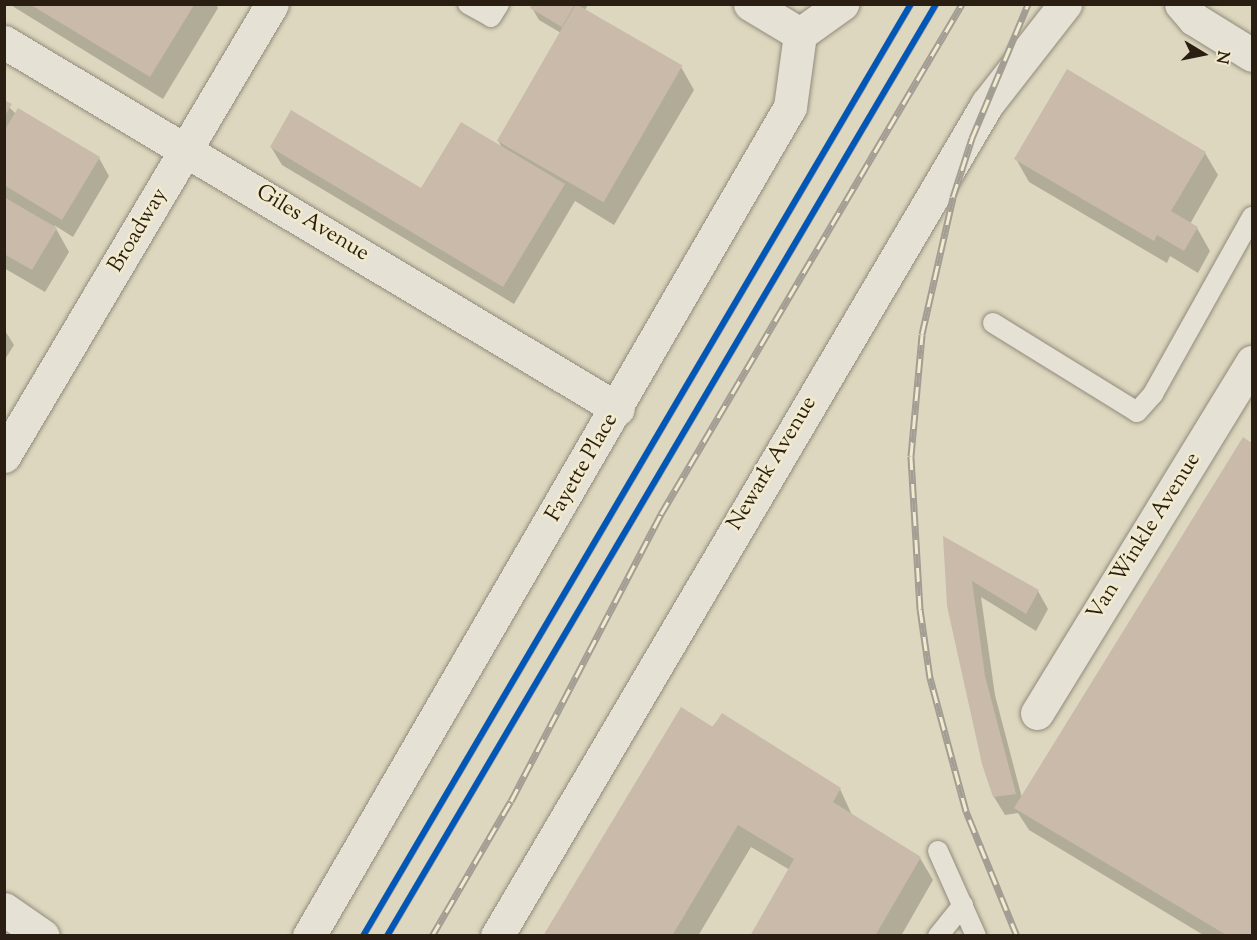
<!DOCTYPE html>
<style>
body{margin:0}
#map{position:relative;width:1257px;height:940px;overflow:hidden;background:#ded7bf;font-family:"Sorts Mill Goudy",serif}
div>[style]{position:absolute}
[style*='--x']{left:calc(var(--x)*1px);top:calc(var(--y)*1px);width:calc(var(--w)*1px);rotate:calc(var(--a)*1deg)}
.shadow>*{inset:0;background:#0003}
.building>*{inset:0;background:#c9baaa;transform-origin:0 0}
.roads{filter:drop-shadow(0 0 2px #908b7c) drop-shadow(0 0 2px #908b7c)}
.lane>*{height:20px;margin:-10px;padding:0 10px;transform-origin:10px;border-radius:10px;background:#e5e1d5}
.street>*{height:33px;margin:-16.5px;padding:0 16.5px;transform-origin:16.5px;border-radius:16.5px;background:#e5e1d5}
.secondary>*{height:33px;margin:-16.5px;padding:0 16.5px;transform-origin:16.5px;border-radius:16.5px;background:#e5e1d5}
.rail>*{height:7px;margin-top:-3.5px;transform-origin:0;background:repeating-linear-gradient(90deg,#f2eacd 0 14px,#a29e94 0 28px);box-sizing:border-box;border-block:2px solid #a29e94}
.cycleway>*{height:6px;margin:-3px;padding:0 3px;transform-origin:3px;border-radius:3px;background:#0057b8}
span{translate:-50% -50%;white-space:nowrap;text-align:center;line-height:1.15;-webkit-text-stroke:5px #f2eacd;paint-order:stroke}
.street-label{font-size:22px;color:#2a1e13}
.frame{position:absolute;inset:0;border:6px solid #2a1e13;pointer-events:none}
.north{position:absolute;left:1173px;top:24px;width:60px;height:60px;-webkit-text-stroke:4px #f2eacd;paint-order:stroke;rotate:100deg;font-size:16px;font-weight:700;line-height:24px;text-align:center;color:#2a1e13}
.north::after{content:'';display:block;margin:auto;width:21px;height:27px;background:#2a1e13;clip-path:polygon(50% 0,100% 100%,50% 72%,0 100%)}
</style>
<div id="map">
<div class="shadow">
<i style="clip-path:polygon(9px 4px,216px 4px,218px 8px,163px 99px)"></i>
<i style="clip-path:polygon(534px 4px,588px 4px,585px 10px,681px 67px,694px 90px,614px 225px,575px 201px,514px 304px,282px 165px,271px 147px,422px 190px,502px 148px,498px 140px,561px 33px,539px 20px,532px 8px)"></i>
<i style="clip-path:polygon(4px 102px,16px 114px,99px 158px,109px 176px,73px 237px,54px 225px,69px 252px,45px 292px,4px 268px)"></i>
<i style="clip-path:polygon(1205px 153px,1218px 175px,1190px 224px,1197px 228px,1210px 251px,1198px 273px,1170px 256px,1167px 263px,1029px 182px,1016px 159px)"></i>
<i style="clip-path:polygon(4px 329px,14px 345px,4px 361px)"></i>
<i style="clip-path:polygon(1244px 440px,1252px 445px,1252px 936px,1205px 936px,1029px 830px,1018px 813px,1005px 815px,994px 797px,945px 539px,1038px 591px,1048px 609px,1036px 631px,981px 597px,995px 695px,1022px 798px)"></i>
<i style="clip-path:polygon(722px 715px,840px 789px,852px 815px,920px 858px,933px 880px,901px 936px,751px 936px,790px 870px,751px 847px,698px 936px,545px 936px)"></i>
</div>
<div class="building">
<i style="clip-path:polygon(532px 4px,575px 4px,562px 27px,530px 8px)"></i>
<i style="left:576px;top:4px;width:123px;height:158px;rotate:30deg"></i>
<i style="clip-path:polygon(31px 5px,194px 5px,150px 77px)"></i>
<i style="clip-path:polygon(1067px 69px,1206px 152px,1171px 211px,1198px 227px,1184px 251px,1157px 235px,1154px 241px,1014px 159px)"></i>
<i style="clip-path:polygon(4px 100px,12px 104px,4px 117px)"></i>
<i style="clip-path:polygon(18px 108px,100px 157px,62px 220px,4px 185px,4px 131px)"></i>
<i style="clip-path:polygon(291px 110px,421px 188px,461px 122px,565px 184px,503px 287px,270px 147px)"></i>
<i style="clip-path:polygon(4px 197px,57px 228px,32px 270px,4px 254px)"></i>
<i style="clip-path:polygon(1243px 437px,1252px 443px,1252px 936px,1228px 936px,1014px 808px)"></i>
<i style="clip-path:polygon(943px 536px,1039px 590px,1026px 614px,972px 581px,985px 676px,1016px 794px,993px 797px,982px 764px,947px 606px)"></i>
<i style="clip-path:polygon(681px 707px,713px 727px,722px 713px,841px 788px,833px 802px,921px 857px,875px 936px,750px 936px,794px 859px,738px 825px,672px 936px,543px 936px)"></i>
</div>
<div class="roads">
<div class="lane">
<i style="--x:468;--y:4;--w:26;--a:29"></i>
<i style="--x:491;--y:17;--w:15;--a:-58"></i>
<i style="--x:993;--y:323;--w:169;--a:31.7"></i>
<i style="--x:1137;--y:412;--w:24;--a:-48"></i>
<i style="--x:1153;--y:394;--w:203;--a:-60.8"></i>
<i style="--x:938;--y:851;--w:93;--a:65.9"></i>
<i style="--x:938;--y:936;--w:40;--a:-51"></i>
</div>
<div class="street">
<i style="--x:750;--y:4;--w:58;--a:31"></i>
<i style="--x:1181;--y:4;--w:20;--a:49"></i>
<i style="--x:1194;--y:19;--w:68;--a:31.8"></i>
<i style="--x:4;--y:42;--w:715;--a:30.87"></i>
<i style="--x:1037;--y:713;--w:412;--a:-58.5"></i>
<i style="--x:4;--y:909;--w:47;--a:34.7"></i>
<i style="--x:309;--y:936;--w:958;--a:-59.88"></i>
<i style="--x:790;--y:107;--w:74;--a:-82.2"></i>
<i style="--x:800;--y:34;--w:52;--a:-35.5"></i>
</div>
<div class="secondary">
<i style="--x:4;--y:456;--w:525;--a:-59.34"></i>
<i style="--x:497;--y:936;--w:966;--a:-59.5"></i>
<i style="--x:987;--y:104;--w:127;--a:-52"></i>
</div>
</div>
<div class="rail">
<i style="--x:363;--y:936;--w:1081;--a:-59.55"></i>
<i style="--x:387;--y:936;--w:1082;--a:-59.5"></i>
<i style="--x:432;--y:936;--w:156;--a:-59.7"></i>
<i style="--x:511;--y:801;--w:324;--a:-62.4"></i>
<i style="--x:661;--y:514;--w:592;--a:-59.45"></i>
<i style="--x:1017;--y:936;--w:135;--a:-112.2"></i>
<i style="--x:966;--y:811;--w:138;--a:-105.1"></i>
<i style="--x:930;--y:678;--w:70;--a:-98.2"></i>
<i style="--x:920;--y:609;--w:153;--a:-93.4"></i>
<i style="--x:911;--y:456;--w:122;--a:-84.8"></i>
<i style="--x:922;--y:334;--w:140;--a:-77.2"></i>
<i style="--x:953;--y:197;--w:62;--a:-72.1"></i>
<i style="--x:972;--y:138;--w:145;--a:-67.3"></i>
</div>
<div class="cycleway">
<i style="--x:363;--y:936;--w:1081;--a:-59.55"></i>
<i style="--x:387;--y:936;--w:1082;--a:-59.5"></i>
</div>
<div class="street-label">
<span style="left:312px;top:224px;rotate:31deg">Giles Avenue</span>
<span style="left:139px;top:231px;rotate:-59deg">Broadway</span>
<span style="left:773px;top:464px;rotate:-59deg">Newark Avenue</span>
<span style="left:583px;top:468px;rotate:-60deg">Fayette Place</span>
<span style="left:1145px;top:537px;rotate:-58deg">Van Winkle Avenue</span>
</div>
<div class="frame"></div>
<div class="north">N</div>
</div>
